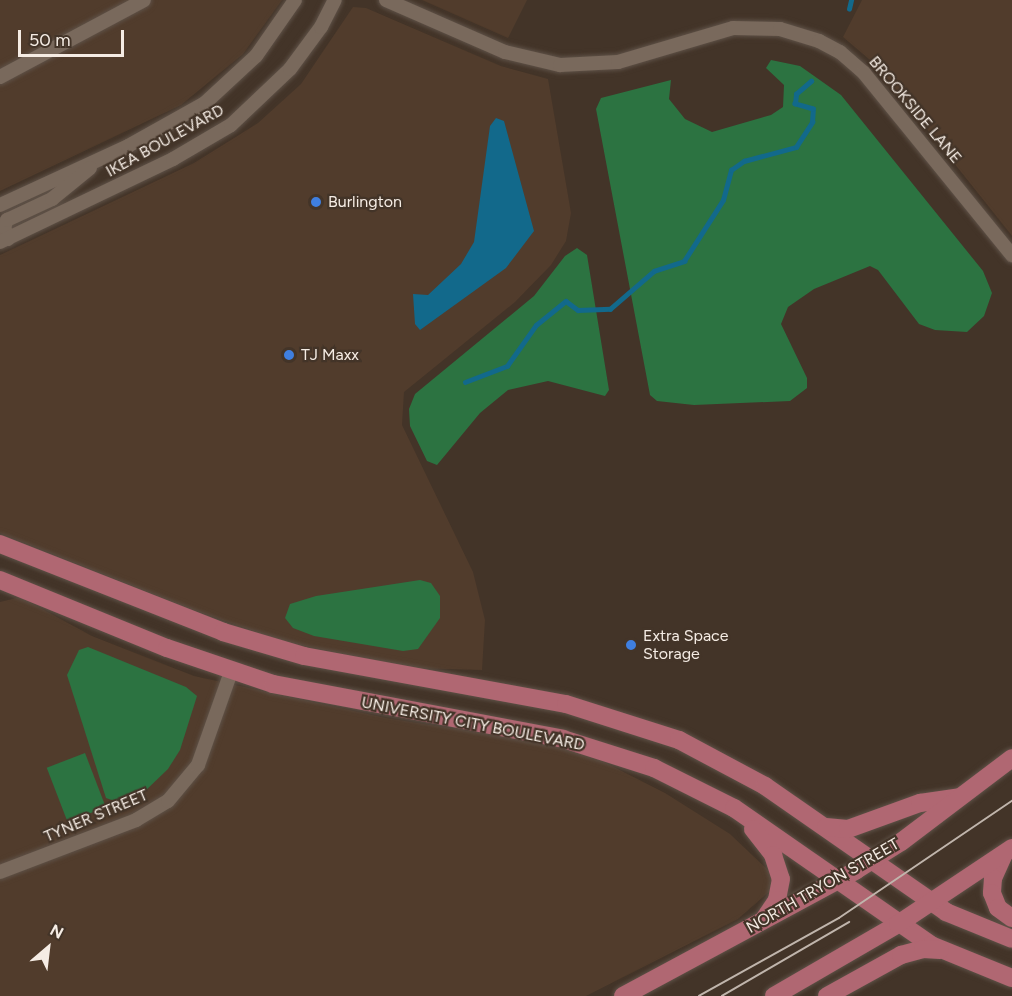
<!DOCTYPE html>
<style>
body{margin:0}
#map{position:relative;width:1012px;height:996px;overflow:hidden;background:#433428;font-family:Figtree,sans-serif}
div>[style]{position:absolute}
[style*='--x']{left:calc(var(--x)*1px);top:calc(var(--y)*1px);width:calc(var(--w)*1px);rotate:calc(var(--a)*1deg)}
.built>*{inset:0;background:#513c2c}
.green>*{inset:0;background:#2c7341;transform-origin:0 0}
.water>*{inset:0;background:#12698b}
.stream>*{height:4.5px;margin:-2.25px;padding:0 2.25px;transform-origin:2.25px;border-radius:2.25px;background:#12698b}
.roads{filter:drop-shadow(0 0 2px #5e5147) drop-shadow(0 0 2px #5e5147)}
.minor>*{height:14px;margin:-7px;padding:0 7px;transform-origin:7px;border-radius:7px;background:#79695c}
.major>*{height:18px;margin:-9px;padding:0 9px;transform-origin:9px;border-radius:9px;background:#b06772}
.tram>*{height:1.5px;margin:-0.75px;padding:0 0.75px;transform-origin:0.75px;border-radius:0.75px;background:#c0b5ac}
.dots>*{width:16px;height:16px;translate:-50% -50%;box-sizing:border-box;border:3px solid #433428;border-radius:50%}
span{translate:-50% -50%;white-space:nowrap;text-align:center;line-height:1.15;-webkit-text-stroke:4.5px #433428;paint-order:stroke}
.street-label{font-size:16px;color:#f5ece4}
.poi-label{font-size:16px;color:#f5ece4}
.left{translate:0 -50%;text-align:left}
.north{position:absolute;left:18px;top:918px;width:60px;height:60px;-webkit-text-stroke:4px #433428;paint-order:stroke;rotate:28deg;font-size:16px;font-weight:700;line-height:24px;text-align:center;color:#f5ece4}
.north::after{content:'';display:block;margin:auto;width:21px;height:27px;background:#f5ece4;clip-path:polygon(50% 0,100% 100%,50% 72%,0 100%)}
.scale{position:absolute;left:18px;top:30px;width:106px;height:27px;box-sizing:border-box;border:3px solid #f5ece4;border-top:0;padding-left:8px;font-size:18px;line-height:21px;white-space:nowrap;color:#f5ece4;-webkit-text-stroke:4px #433428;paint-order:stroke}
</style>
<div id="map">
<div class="built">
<i style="clip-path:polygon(0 0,282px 0,243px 54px,181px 105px,0 191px)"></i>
<i style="clip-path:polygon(422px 0,527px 0,508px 38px)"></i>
<i style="clip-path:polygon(862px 0,1012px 0,1012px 236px,876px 65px,843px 37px)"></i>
<i style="clip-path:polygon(353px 7px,366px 8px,501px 66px,548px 79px,571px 213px,566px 241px,551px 265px,515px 302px,404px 392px,402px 425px,473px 572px,485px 620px,482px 670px,411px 668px,285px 642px,188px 608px,0 533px,0 255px,194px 163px,258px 123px,301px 84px)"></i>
<i style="clip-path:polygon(20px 597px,92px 636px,194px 676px,386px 718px,551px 744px,604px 762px,665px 793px,730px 834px,769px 871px,773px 881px,770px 891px,738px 919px,586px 996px,0 996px,0 602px)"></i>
</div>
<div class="green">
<i style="clip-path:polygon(771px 60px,800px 66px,841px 95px,983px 271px,992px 293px,984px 316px,967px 332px,935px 330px,919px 324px,878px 270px,870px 266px,814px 289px,788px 307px,781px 324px,807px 378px,807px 388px,790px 401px,694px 405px,657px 401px,650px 395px,596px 109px,601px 98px,671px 80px,669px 99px,685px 119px,712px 132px,771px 115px,783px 107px,784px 85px,766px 68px)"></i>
<i style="clip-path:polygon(577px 248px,587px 255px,609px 390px,605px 396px,548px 381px,508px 390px,480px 413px,437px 465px,427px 461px,410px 426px,409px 409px,415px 394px,534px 296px,565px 256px)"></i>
<i style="clip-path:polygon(420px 580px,431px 583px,440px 596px,440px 618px,418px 649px,403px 651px,314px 636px,293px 628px,285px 618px,290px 604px,316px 596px)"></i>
<i style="clip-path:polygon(88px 647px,186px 687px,197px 696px,180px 750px,168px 769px,143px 793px,120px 803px,106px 798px,67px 675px,79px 650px)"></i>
<i style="left:85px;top:753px;width:58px;height:41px;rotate:69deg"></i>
</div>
<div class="water">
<i style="clip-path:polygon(496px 118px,504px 121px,534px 231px,506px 268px,420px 330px,415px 324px,413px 294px,428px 295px,461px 264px,474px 242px,490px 126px)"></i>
</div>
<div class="stream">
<i style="--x:849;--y:9;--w:9;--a:-77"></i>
<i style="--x:465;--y:382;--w:45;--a:-20.9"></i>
<i style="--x:507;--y:366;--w:50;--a:-54.7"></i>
<i style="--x:536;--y:325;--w:38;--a:-39"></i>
<i style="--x:566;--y:301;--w:15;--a:37"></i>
<i style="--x:578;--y:310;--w:32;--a:-2"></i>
<i style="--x:610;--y:309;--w:58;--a:-40.8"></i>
<i style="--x:654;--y:271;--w:32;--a:-18"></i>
<i style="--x:684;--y:261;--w:72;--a:-57.4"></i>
<i style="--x:723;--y:200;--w:31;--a:-75"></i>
<i style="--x:731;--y:170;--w:16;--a:-35"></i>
<i style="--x:744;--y:161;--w:54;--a:-15.1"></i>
<i style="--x:796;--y:147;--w:30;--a:-57"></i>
<i style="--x:812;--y:122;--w:13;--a:-86"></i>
<i style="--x:813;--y:109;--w:19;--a:-164"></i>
<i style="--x:795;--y:104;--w:10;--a:-84"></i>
<i style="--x:796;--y:94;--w:20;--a:-41"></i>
</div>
<div class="roads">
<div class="minor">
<i style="--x:386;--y:0;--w:130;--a:23.6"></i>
<i style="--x:505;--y:52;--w:57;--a:13.3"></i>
<i style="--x:560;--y:65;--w:58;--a:-3"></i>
<i style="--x:618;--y:62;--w:120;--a:-16.5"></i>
<i style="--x:733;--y:28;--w:47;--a:1.2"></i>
<i style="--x:780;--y:29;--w:41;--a:17.1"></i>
<i style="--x:819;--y:41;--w:24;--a:28"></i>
<i style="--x:840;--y:52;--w:32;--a:41"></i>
<i style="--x:864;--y:73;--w:235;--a:50.9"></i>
<i style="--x:0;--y:77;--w:163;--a:-28.1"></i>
<i style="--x:0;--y:205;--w:141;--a:-24.7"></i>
<i style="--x:128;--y:146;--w:88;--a:-29.2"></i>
<i style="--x:205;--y:103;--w:69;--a:-42.7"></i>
<i style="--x:256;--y:56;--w:68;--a:-55.1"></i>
<i style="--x:8;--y:239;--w:13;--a:-108"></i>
<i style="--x:4;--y:227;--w:8;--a:-67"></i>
<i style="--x:7;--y:220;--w:50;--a:-25"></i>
<i style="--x:52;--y:199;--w:49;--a:-39.2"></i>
<i style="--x:0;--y:242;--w:192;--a:-25.6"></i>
<i style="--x:173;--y:159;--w:67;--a:-30.4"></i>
<i style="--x:231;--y:125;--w:81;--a:-43.5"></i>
<i style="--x:290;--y:69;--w:52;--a:-53.6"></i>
<i style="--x:321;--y:27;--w:30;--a:-63"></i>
<i style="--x:0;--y:872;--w:146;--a:-20.9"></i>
<i style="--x:136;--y:820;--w:37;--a:-31"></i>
<i style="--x:168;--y:801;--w:47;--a:-50.2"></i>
<i style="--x:198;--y:765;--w:99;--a:-70.5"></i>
</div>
<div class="major">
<i style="--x:0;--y:544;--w:240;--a:21.5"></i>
<i style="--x:223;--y:632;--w:84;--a:16.5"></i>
<i style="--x:304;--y:656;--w:266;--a:10.4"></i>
<i style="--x:566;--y:704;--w:119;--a:17.7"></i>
<i style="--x:679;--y:740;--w:98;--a:28.1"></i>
<i style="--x:765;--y:786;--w:221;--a:34.8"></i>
<i style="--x:946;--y:912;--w:71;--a:22.2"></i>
<i style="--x:0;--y:580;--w:180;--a:22.2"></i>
<i style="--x:167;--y:648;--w:112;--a:18.8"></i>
<i style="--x:273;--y:684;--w:295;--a:10.7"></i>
<i style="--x:563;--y:739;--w:96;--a:17.7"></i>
<i style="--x:654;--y:768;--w:89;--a:26.6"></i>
<i style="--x:734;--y:808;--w:240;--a:34.8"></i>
<i style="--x:931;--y:945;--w:87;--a:22.2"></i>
<i style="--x:826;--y:827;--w:22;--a:5"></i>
<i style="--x:848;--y:829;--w:77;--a:-19.9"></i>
<i style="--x:920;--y:803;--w:40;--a:-8.5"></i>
<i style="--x:753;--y:829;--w:33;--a:52"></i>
<i style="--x:773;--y:855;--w:25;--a:72"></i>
<i style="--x:781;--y:879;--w:21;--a:101"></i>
<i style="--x:777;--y:900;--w:22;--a:124"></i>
<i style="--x:1003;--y:856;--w:24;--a:114"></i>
<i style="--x:993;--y:878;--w:15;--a:94"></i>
<i style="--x:992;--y:893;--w:16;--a:68"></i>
<i style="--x:998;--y:908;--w:17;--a:36"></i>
<i style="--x:623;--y:996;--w:264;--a:-28.3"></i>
<i style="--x:855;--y:871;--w:54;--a:-32.2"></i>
<i style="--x:901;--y:842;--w:139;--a:-37.1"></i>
<i style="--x:774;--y:996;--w:143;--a:-30.1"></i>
<i style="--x:898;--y:924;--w:137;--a:-33.7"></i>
<i style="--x:827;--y:996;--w:85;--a:-29"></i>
<i style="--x:901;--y:955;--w:23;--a:-15"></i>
<i style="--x:923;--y:949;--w:17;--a:3"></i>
</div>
</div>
<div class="tram">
<i style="--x:699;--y:996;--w:160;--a:-29.1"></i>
<i style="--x:839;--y:918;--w:209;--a:-34.1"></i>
<i style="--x:722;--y:996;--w:147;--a:-30.2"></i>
</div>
<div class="dots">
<i style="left:316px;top:202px;background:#3f7fe0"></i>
<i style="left:289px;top:355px;background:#3f7fe0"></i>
<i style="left:631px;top:645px;background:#3f7fe0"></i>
</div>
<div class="street-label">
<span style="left:915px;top:110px;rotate:50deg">BROOKSIDE LANE</span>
<span style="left:165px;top:141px;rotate:-29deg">IKEA BOULEVARD</span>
<span style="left:473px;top:724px;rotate:11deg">UNIVERSITY CITY BOULEVARD</span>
<span style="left:96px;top:816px;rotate:-23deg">TYNER STREET</span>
<span style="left:823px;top:886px;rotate:-30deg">NORTH TRYON STREET</span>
</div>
<div class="poi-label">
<span class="left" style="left:328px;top:202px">Burlington</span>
<span class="left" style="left:301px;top:355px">TJ Maxx</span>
<span class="left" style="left:643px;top:645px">Extra Space<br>Storage</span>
</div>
<div class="north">N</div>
<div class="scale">50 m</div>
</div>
